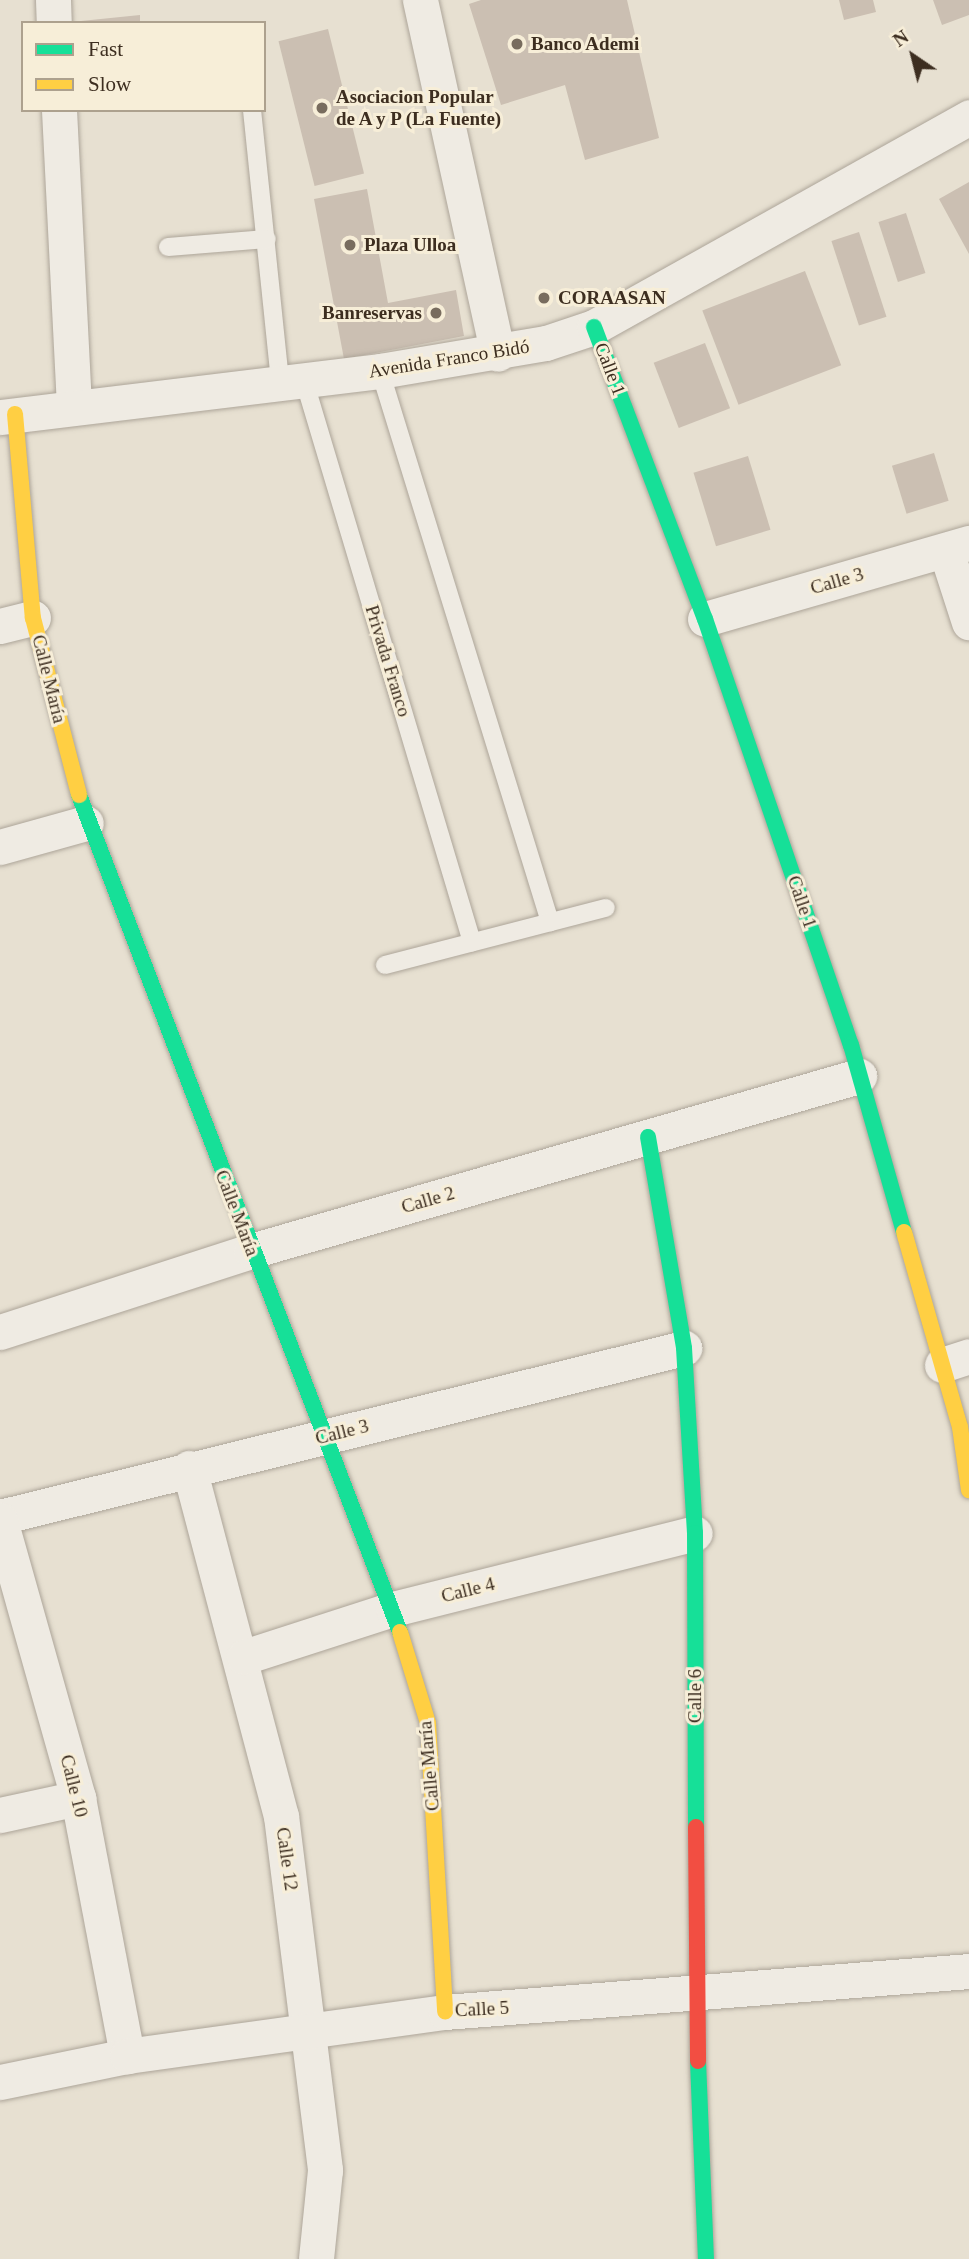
<!DOCTYPE html>
<meta charset="utf-8">
<style>
body{margin:0}
#map{position:relative;width:969px;height:2259px;overflow:hidden;background:#e7e0d1;font-family:Georgia,serif}
div>[style]{position:absolute}
[style*='--x']{left:calc(var(--x)*1px);top:calc(var(--y)*1px);width:calc(var(--w)*1px);rotate:calc(var(--a)*1deg)}
.building>*{inset:0;background:#cbbfb2;transform-origin:0 0}
.roads{filter:drop-shadow(0 0 2px #ada599) drop-shadow(0 0 2px #ada599)}
.lane>*{height:18px;margin:-9px;padding:0 9px;transform-origin:9px;border-radius:9px;background:#efebe3}
.street>*{height:35px;margin:-17.5px;padding:0 17.5px;transform-origin:17.5px;border-radius:17.5px;background:#efebe3}
.fast>*{height:16px;margin:-8px;padding:0 8px;transform-origin:8px;border-radius:8px;background:#16e098}
.slow>*{height:16px;margin:-8px;padding:0 8px;transform-origin:8px;border-radius:8px;background:#ffcf43}
.jam>*{height:16px;margin:-8px;padding:0 8px;transform-origin:8px;border-radius:8px;background:#f24e42}
.dots>*{width:19px;height:19px;translate:-50% -50%;box-sizing:border-box;border:4px solid #f7eed8;border-radius:50%}
span{translate:-50% -50%;white-space:nowrap;text-align:center;line-height:1.15;-webkit-text-stroke:6px #f7eed8;paint-order:stroke}
.poi-label{font-size:19px;color:#3d2e20;font-weight:700}
.left{translate:0 -50%;text-align:left}
.right{translate:-100% -50%;text-align:right}
.street-label{font-size:19px;color:#3d2e20}
.legend{position:absolute;left:21px;top:21px;width:245px;height:91px;box-sizing:border-box;background:#f7eed8;border:2px solid #ada18e;margin:0;padding:9px 12px;list-style:none;font-size:21px;color:#3d2e20}
.legend li{display:flex;align-items:center;gap:14px;height:35px}
.legend b{width:35px;border:2px solid #ada18e}
.north{position:absolute;left:878px;top:21px;width:70px;height:70px;-webkit-text-stroke:5px #f7eed8;paint-order:stroke;rotate:325deg;font-size:19px;font-weight:700;line-height:28px;text-align:center;color:#3d2e20}
.north::after{content:'';display:block;margin:auto;width:24px;height:32px;background:#3d2e20;clip-path:polygon(50% 0,100% 100%,50% 72%,0 100%)}
</style>
<div id="map">
<div class="building">
<i style="clip-path:polygon(481px 0,627px 0,659px 138px,585px 160px,565px 85px,501px 105px,469px 4px)"></i>
<i style="clip-path:polygon(839px 0,873px 0,876px 12px,844px 20px)"></i>
<i style="clip-path:polygon(933px 0,969px 0,969px 15px,942px 25px)"></i>
<i style="clip-path:polygon(140px 15px,140px 23px,81px 23px,81px 21px)"></i>
<i style="left:328px;top:29px;width:149px;height:51px;rotate:76deg"></i>
<i style="clip-path:polygon(969px 182px,969px 254px,939px 199px)"></i>
<i style="clip-path:polygon(367px 189px,388px 303px,456px 290px,464px 336px,344px 359px,314px 199px)"></i>
<i style="left:906px;top:213px;width:63px;height:29px;rotate:72deg"></i>
<i style="left:859px;top:232px;width:89px;height:29px;rotate:72deg"></i>
<i style="left:805px;top:271px;width:101px;height:110px;rotate:69deg"></i>
<i style="left:705px;top:343px;width:70px;height:55px;rotate:69deg"></i>
<i style="left:934px;top:453px;width:50px;height:44px;rotate:73deg"></i>
<i style="left:748px;top:456px;width:77px;height:57px;rotate:73deg"></i>
</div>
<div class="roads">
<div class="lane">
<i style="--x:252;--y:110;--w:272;--a:84.1"></i>
<i style="--x:168;--y:247;--w:99;--a:-4.6"></i>
<i style="--x:380;--y:371;--w:577;--a:72.85"></i>
<i style="--x:304;--y:380;--w:587;--a:73.36"></i>
<i style="--x:385;--y:965;--w:228;--a:-14.5"></i>
</div>
<div class="street">
<i style="--x:53;--y:0;--w:23;--a:88"></i>
<i style="--x:420;--y:0;--w:362;--a:77.6"></i>
<i style="--x:59;--y:110;--w:295;--a:87.1"></i>
<i style="--x:0;--y:417;--w:383;--a:-6.9"></i>
<i style="--x:380;--y:371;--w:168;--a:-9.6"></i>
<i style="--x:546;--y:343;--w:51;--a:-18.4"></i>
<i style="--x:594;--y:327;--w:430;--a:-29.2"></i>
<i style="--x:946;--y:551;--w:75;--a:72.1"></i>
<i style="--x:705;--y:619;--w:275;--a:-16.1"></i>
<i style="--x:0;--y:626;--w:34;--a:-14"></i>
<i style="--x:0;--y:847;--w:89;--a:-15.6"></i>
<i style="--x:0;--y:1332;--w:264;--a:-17.9"></i>
<i style="--x:251;--y:1251;--w:633;--a:-16.06"></i>
<i style="--x:942;--y:1365;--w:28;--a:-18"></i>
<i style="--x:189;--y:1468;--w:360;--a:75.2"></i>
<i style="--x:281;--y:1816;--w:357;--a:82.9"></i>
<i style="--x:325;--y:2170;--w:89;--a:95.8"></i>
<i style="--x:0;--y:1517;--w:705;--a:-13.88"></i>
<i style="--x:0;--y:1520;--w:289;--a:74.3"></i>
<i style="--x:78;--y:1798;--w:263;--a:79.2"></i>
<i style="--x:244;--y:1657;--w:157;--a:-17.9"></i>
<i style="--x:393;--y:1609;--w:311;--a:-14.1"></i>
<i style="--x:0;--y:1815;--w:80;--a:-12.3"></i>
<i style="--x:0;--y:2082;--w:130;--a:-11.6"></i>
<i style="--x:127;--y:2056;--w:321;--a:-7.9"></i>
<i style="--x:445;--y:2012;--w:526;--a:-4.47"></i>
</div>
<div class="fast">
<i style="--x:594;--y:327;--w:312;--a:69.2"></i>
<i style="--x:705;--y:619;--w:450;--a:71.1"></i>
<i style="--x:851;--y:1045;--w:194;--a:74.2"></i>
<i style="--x:79;--y:795;--w:896;--a:69.02"></i>
<i style="--x:648;--y:1137;--w:214;--a:80.3"></i>
<i style="--x:684;--y:1348;--w:185;--a:86.6"></i>
<i style="--x:695;--y:1533;--w:294;--a:89.8"></i>
<i style="--x:698;--y:2061;--w:198;--a:87.7"></i>
</div>
<div class="slow">
<i style="--x:15;--y:414;--w:205;--a:85"></i>
<i style="--x:33;--y:618;--w:183;--a:75.4"></i>
<i style="--x:904;--y:1232;--w:203;--a:74"></i>
<i style="--x:960;--y:1427;--w:64;--a:81.9"></i>
<i style="--x:400;--y:1632;--w:95;--a:72.9"></i>
<i style="--x:428;--y:1723;--w:289;--a:86.6"></i>
</div>
<div class="jam">
<i style="--x:696;--y:1827;--w:234;--a:89.5"></i>
</div>
</div>
<div class="dots">
<i style="left:517px;top:44px;background:#786c5e"></i>
<i style="left:322px;top:108px;background:#786c5e"></i>
<i style="left:350px;top:245px;background:#786c5e"></i>
<i style="left:544px;top:298px;background:#786c5e"></i>
<i style="left:436px;top:313px;background:#786c5e"></i>
</div>
<div class="poi-label">
<span class="left" style="left:531px;top:44px">Banco Ademi</span>
<span class="left" style="left:336px;top:108px">Asociacion Popular<br>de A y P (La Fuente)</span>
<span class="left" style="left:364px;top:245px">Plaza Ulloa</span>
<span class="left" style="left:558px;top:298px">CORAASAN</span>
<span class="right" style="left:422px;top:313px">Banreservas</span>
</div>
<div class="street-label">
<span style="left:449px;top:359px;rotate:-9deg">Avenida Franco Bidó</span>
<span style="left:610px;top:369px;rotate:69deg">Calle 1</span>
<span style="left:837px;top:581px;rotate:-16deg">Calle 3</span>
<span style="left:388px;top:661px;rotate:73deg">Privada Franco</span>
<span style="left:49px;top:679px;rotate:76deg">Calle María</span>
<span style="left:802px;top:902px;rotate:71deg">Calle 1</span>
<span style="left:428px;top:1200px;rotate:-16deg">Calle 2</span>
<span style="left:237px;top:1213px;rotate:69deg">Calle María</span>
<span style="left:342px;top:1432px;rotate:-14deg">Calle 3</span>
<span style="left:468px;top:1590px;rotate:-14deg">Calle 4</span>
<span style="left:695px;top:1696px;rotate:-90deg">Calle 6</span>
<span style="left:429px;top:1766px;rotate:-95deg">Calle María</span>
<span style="left:74px;top:1786px;rotate:76deg">Calle 10</span>
<span style="left:287px;top:1859px;rotate:82deg">Calle 12</span>
<span style="left:482px;top:2009px;rotate:-3deg">Calle 5</span>
</div>
<ul class="legend">
<li><b style="height:9px;background:#16e098"></b>Fast</li>
<li><b style="height:9px;background:#ffcf43"></b>Slow</li>
</ul>
<div class="north">N</div>
</div>
